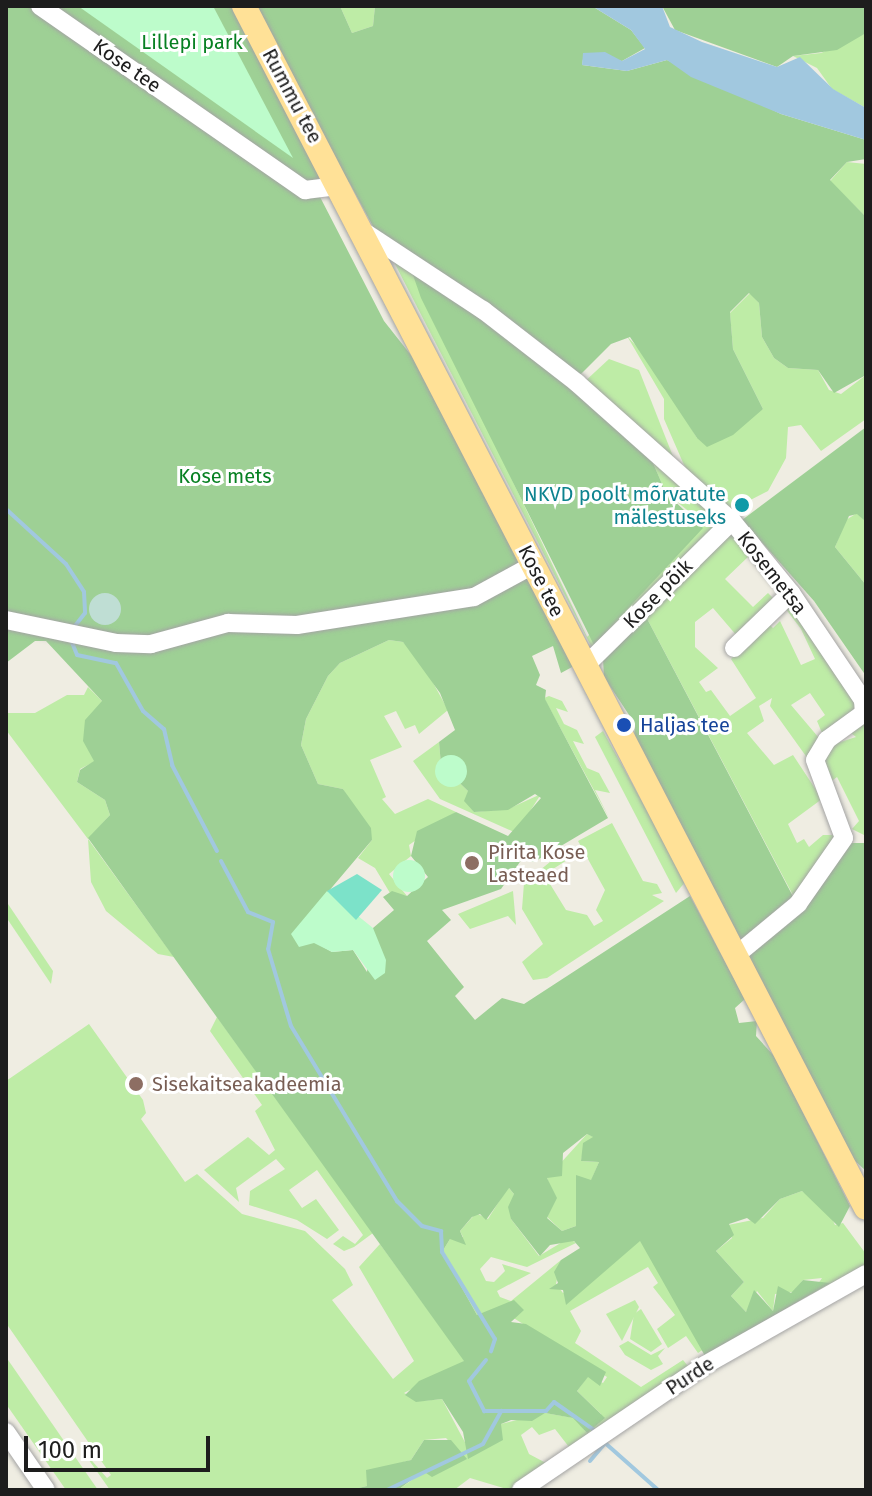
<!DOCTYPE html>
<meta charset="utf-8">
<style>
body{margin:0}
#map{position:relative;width:872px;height:1496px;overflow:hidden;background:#efede2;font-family:"Fira Sans",sans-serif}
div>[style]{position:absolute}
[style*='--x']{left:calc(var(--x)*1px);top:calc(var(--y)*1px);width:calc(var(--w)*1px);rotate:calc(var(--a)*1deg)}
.grass>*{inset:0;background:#beeca6}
.forest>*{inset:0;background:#9ed095}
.wetland>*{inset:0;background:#bfded4}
.round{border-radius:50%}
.park>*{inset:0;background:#bdfccb}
.pitch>*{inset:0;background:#7ce2c9}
.water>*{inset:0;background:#a1c8df}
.stream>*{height:4px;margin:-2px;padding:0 2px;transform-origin:2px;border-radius:2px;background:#a1c8df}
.roads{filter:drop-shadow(0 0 2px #a4a4a4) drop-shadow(0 0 2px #a4a4a4)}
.minor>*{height:18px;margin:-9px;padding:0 9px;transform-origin:9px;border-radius:9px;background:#fff}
.major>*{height:24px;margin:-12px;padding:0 12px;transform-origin:12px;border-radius:12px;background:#ffe197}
.dots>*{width:22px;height:22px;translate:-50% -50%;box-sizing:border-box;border:4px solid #fff;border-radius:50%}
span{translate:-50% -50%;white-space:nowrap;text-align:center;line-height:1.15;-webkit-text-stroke:6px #fff;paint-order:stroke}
.park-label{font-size:20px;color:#078022}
.street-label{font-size:20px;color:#1d1d1d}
.culture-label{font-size:20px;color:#0d838f}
.right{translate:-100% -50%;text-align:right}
.transit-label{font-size:20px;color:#164399}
.left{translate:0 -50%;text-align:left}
.education-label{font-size:20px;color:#785e54}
.frame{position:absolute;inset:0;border:8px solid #1d1d1d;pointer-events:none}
.scale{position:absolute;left:24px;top:1436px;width:186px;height:36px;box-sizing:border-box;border:4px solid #1d1d1d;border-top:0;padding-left:10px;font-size:24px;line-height:28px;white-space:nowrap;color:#1d1d1d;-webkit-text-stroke:6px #fff;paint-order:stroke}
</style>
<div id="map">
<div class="grass">
<i style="clip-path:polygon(340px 6px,375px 6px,373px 26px,352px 33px)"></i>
<i style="clip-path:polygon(866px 33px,866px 108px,832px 89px,817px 68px,793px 56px,821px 53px)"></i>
<i style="clip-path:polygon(847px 162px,866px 164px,866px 217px,830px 181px)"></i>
<i style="clip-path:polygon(393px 260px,410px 266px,587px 637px,702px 522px,666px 493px,650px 456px,715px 515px,715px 527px,592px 648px)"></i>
<i style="clip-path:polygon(750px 293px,759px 303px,762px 337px,774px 358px,788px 368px,818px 370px,829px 390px,841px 394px,866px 375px,866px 419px,821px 451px,801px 425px,788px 427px,786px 458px,768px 491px,733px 509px,697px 485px,684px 465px,664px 419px,664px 399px,627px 336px,653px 364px,697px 438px,763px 409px,733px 349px,730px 313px)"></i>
<i style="clip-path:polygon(609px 359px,639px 370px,676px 464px,582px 384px)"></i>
<i style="clip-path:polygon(857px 513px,866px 522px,866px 585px,835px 547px,846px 520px)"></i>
<i style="clip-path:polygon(evenodd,732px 530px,749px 556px,725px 579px,753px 607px,768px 593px,774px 599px,737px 636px,713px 608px,695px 622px,695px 647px,718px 668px,699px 682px,706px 692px,711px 690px,730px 716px,756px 698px,731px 659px,788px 600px,862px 706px,822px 733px,817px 721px,825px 715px,810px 693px,791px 705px,819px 738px,808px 759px,770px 706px,772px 698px,759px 706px,764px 721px,747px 733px,774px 765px,793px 755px,822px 799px,788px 824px,797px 843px,804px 839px,809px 847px,823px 835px,837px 835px,796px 901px,643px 611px,732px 530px,785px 608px,801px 629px,815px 659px,801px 665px,780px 621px,773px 628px,768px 623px,785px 608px)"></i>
<i style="clip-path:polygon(389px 640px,403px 642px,420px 659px,448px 710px,419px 734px,415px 725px,405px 729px,396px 711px,384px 716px,402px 747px,370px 760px,386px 797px,382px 799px,395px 814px,428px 799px,456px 812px,409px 845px,411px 856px,389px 874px,407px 896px,390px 893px,375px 868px,358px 858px,372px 840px,343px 789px,318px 784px,301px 745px,306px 719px,328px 676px,340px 663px)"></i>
<i style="clip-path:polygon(88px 687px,102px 701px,94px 762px,80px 769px,77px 782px,105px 800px,110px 815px,88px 839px,174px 957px,158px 954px,106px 911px,91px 882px,88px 839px,6px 730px,6px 713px,35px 713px,67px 695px,84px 695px)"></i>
<i style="clip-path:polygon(549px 696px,562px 701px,568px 712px,556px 708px,564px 724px,577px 730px,584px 744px,573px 741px,587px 768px,599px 773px,610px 793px,595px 790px,609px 818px,544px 698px)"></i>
<i style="clip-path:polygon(866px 720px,866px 836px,852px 829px,859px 821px,837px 777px,825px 786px,821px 778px,825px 747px,856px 737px,851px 733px)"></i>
<i style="clip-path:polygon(603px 731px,686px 881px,676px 893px,595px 737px)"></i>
<i style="clip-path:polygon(439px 742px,441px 765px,468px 791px,474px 812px,508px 809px,541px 794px,520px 827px,514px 832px,440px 799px,413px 761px)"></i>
<i style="clip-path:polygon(612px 823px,643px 881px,657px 884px,662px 893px,652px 895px,664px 901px,547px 978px,533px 980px,522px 962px,543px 944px,522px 909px,524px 883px,571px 845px,575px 855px,553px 869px,550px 884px,566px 910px,587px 915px,594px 926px,603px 921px,596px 910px,605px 890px,578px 841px)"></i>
<i style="clip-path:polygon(513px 891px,516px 925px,508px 916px,470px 929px,458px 914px)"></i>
<i style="clip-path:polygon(6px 901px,53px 971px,51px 984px,6px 917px)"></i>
<i style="clip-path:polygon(217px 1017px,373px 1233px,354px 1247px,344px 1251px,333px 1244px,343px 1236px,355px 1244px,363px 1235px,317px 1170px,289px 1190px,302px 1208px,316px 1199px,339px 1230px,327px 1239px,297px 1220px,249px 1205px,250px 1191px,285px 1169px,276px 1159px,236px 1188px,239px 1202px,204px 1170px,248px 1137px,269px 1155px,275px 1150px,255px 1111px,262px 1105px,210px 1031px)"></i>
<i style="clip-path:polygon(89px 1024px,143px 1100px,146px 1113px,141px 1119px,185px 1182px,197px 1174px,242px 1214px,305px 1231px,345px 1269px,353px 1285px,332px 1300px,393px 1379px,414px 1361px,359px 1267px,380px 1244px,465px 1361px,404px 1393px,421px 1401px,442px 1399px,468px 1448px,501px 1424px,545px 1413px,574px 1418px,587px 1433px,601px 1414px,577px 1391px,588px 1376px,603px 1383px,607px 1377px,512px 1317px,477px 1315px,442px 1252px,450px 1239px,463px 1237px,460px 1231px,476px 1213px,488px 1219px,508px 1187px,514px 1194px,511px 1219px,539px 1256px,569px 1238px,576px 1243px,527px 1267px,491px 1257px,480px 1269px,486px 1281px,494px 1282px,505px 1271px,502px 1264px,531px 1273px,497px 1291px,500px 1297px,511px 1301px,561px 1260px,556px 1284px,563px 1293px,640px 1240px,704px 1349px,698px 1353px,686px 1336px,668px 1348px,657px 1329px,675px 1315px,653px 1287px,658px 1283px,648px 1267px,570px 1311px,581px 1331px,575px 1343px,641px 1387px,683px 1360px,688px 1366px,569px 1447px,555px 1429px,539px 1435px,532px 1427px,521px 1435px,529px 1454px,546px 1463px,510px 1490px,470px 1478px,454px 1490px,398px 1490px,423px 1472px,466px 1459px,446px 1438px,424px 1440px,411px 1460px,371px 1471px,367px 1486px,350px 1490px,110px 1490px,79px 1446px,107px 1478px,111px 1475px,6px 1323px,6px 1081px)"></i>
<i style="clip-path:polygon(587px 1134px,594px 1137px,584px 1146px,581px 1161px,599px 1162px,591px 1181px,576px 1179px,576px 1226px,562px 1231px,547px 1217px,555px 1200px,547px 1178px)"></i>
<i style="clip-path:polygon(802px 1191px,828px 1210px,835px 1225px,843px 1223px,866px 1254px,866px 1268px,808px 1299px,822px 1278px,803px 1280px,793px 1292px,775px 1294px,773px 1311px,757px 1291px,746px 1312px,731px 1296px,744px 1282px,716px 1251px,732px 1238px,728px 1225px,763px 1218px,780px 1199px)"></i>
<i style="clip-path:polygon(635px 1300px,639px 1307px,622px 1341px,606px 1314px)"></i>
<i style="clip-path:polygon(641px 1309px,662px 1344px,651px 1352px,630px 1339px,634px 1314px)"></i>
<i style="clip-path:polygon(628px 1341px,651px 1355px,665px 1348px,658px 1356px,663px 1364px,651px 1370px,625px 1355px,619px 1346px)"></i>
<i style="clip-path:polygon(6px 1357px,98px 1490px,66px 1490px,6px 1404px)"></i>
</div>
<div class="forest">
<i style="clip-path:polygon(evenodd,6px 6px,340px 6px,352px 33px,373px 26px,375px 6px,592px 6px,631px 30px,645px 48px,622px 61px,584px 53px,582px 65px,627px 71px,667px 60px,781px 114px,866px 140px,866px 159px,847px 162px,830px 180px,866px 217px,866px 375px,834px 393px,818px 370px,788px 368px,774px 358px,762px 337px,759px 303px,749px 293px,730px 312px,733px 349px,763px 409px,733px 435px,707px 447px,697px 438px,630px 337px,611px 344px,572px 383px,650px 456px,666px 493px,703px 528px,594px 645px,421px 298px,406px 255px,376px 232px,349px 182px,318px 193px,384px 321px,433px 383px,574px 666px,561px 673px,553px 646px,532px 656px,540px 675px,536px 685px,546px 690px,545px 699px,608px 818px,534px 862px,522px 859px,501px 889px,442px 910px,451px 920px,427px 941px,464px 987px,455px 996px,475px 1020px,502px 998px,524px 1004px,690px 896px,745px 999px,735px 1008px,739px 1023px,757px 1021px,756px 1036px,775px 1057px,850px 1206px,839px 1227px,802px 1191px,780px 1199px,755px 1224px,747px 1218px,729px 1224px,734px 1235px,716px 1251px,744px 1282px,731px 1296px,746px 1312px,754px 1290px,773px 1311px,778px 1286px,791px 1293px,803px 1280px,830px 1283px,705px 1356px,640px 1241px,566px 1305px,563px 1290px,549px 1289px,558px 1283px,554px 1272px,561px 1260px,580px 1248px,574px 1241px,550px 1245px,540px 1256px,511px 1219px,508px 1207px,514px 1194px,509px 1188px,486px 1220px,480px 1214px,472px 1217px,460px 1231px,466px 1245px,450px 1239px,442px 1252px,477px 1315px,514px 1300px,524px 1310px,511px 1322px,526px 1324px,606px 1372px,600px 1386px,588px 1377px,577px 1391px,605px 1418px,587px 1433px,573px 1418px,545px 1413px,532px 1421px,511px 1420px,501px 1424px,503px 1440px,468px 1459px,463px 1432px,442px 1399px,416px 1402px,405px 1395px,419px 1381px,464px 1361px,88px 838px,110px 815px,105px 800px,77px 782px,80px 770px,94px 761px,83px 741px,85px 720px,102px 701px,46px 641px,35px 641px,6px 663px,6px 6px,389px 640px,403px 642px,440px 693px,455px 730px,439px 742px,441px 765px,468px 791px,464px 801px,474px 812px,508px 810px,535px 794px,541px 798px,508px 836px,456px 812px,417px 831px,411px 856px,428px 877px,407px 896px,392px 891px,383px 897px,394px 910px,373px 928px,367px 972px,353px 950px,332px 952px,295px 931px,372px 840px,371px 828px,343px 789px,318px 784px,301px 745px,306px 719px,328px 676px,340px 663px,389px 640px,6px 6px,587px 1134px,593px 1137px,583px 1143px,581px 1161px,599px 1162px,591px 1180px,576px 1175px,576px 1226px,562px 1231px,547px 1218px,557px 1198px,547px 1178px,562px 1176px,563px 1153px,587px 1134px)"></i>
<i style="clip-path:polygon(662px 6px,866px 6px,866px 33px,837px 50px,793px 56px,777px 67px,675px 30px)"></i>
<i style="clip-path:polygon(866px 427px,866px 522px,857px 514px,849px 516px,835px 547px,866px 585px,866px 676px,814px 601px,742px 520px)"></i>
<i style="clip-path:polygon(643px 611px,799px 908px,851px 843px,866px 843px,866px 1171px,853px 1159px,634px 739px,635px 724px,604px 677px,603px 660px)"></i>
<i style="clip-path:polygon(424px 1440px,451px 1440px,467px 1459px,432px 1477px,423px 1471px,398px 1490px,350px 1490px,367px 1486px,366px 1470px,411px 1460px)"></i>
</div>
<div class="wetland">
<i class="round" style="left:89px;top:593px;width:32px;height:32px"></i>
</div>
<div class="park">
<i style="clip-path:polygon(78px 6px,213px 6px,293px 158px)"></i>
<i class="round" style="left:435px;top:755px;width:32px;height:32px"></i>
<i class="round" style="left:393px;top:860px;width:32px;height:32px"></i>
<i style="clip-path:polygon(327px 891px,373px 928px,386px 960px,385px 973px,375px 980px,353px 950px,332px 952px,314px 943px,299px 947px,291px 934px)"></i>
</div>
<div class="pitch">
<i style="clip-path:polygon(357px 874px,382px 890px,356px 920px,327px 891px)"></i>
</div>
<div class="water">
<i style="clip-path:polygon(592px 6px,662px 6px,670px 27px,702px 42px,777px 67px,800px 57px,833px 89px,866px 108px,866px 140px,781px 114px,691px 77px,667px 60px,627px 71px,582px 65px,583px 53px,605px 52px,622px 61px,645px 49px,631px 30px)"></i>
</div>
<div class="stream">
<i style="--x:6;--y:509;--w:81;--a:42.5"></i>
<i style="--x:66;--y:564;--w:33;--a:57"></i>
<i style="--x:84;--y:592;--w:21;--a:87"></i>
<i style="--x:85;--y:613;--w:18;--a:128"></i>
<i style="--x:71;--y:640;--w:16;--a:68"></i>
<i style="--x:77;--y:655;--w:40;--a:12"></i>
<i style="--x:116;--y:663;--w:55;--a:60.6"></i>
<i style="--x:143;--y:711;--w:28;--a:41"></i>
<i style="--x:164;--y:729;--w:37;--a:77"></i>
<i style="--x:172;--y:765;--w:97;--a:62.4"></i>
<i style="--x:221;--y:861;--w:58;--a:62.1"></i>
<i style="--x:248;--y:912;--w:27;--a:22"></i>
<i style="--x:273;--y:922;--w:27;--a:100"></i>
<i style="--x:268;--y:949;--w:80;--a:73.4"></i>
<i style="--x:291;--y:1026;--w:205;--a:58.8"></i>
<i style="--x:397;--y:1201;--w:35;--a:45"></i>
<i style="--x:422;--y:1226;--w:20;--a:15"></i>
<i style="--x:441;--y:1231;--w:21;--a:87"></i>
<i style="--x:442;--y:1252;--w:102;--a:58.7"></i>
<i style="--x:495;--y:1339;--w:13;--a:108"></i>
<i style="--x:486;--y:1360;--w:27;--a:129"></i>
<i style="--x:469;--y:1381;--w:34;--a:63"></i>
<i style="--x:484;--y:1411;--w:62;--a:0"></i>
<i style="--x:546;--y:1411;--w:12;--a:-48"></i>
<i style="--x:554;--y:1402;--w:49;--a:35"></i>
<i style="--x:604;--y:1442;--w:72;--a:41.6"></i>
<i style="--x:590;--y:1461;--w:23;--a:-50"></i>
<i style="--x:387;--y:1490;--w:106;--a:-25.6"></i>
<i style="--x:483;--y:1444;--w:38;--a:-61"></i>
</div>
<div class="roads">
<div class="minor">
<i style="--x:40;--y:6;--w:323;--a:34.8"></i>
<i style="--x:305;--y:190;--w:35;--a:-7"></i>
<i style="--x:363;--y:231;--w:144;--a:33.4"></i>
<i style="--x:483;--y:310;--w:119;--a:37.8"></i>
<i style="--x:577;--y:383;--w:208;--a:41.7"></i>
<i style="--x:732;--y:521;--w:93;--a:50.7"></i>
<i style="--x:791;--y:593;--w:129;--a:56.1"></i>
<i style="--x:863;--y:700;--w:13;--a:86"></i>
<i style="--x:864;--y:713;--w:46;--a:143.9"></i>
<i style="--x:827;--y:740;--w:23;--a:121"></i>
<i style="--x:815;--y:760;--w:83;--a:69.6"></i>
<i style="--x:844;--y:838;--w:80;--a:124.9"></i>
<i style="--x:798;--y:904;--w:83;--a:140.4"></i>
<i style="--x:6;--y:620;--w:112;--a:11.8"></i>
<i style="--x:116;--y:643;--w:35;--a:2"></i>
<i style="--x:151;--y:644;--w:80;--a:-15.3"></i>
<i style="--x:228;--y:623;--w:69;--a:1.7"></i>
<i style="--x:297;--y:625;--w:179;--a:-9"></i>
<i style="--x:474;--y:597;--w:67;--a:-28.5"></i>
<i style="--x:734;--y:648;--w:79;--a:-44"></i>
<i style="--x:584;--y:667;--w:208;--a:-44.6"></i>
<i style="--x:6;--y:1432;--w:70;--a:55.4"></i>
<i style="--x:521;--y:1490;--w:222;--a:-34.2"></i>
<i style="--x:705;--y:1365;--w:185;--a:-29.5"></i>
</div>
<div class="major">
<i style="--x:244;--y:6;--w:1353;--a:62.64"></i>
</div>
</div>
<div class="dots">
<i style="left:742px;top:505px;background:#0f9aa8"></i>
<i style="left:624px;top:725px;background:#1a4fb4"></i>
<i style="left:472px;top:863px;background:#8d6e63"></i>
<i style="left:136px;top:1084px;background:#8d6e63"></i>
</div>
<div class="park-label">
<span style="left:192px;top:42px">Lillepi park</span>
<span style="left:225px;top:476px">Kose mets</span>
</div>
<div class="street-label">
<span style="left:127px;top:66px;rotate:35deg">Kose tee</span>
<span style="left:292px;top:96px;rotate:62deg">Rummu tee</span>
<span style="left:772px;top:573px;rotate:52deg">Kosemetsa</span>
<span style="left:541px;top:581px;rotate:63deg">Kose tee</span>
<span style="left:658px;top:594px;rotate:-45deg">Kose põik</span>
<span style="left:690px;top:1376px;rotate:-33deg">Purde</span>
</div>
<div class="culture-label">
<span class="right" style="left:726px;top:506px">NKVD poolt mõrvatute<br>mälestuseks</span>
</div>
<div class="transit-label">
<span class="left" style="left:640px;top:725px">Haljas tee</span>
</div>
<div class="education-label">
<span class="left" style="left:488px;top:864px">Pirita Kose<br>Lasteaed</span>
<span class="left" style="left:152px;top:1084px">Sisekaitseakadeemia</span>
</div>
<div class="frame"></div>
<div class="scale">100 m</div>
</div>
